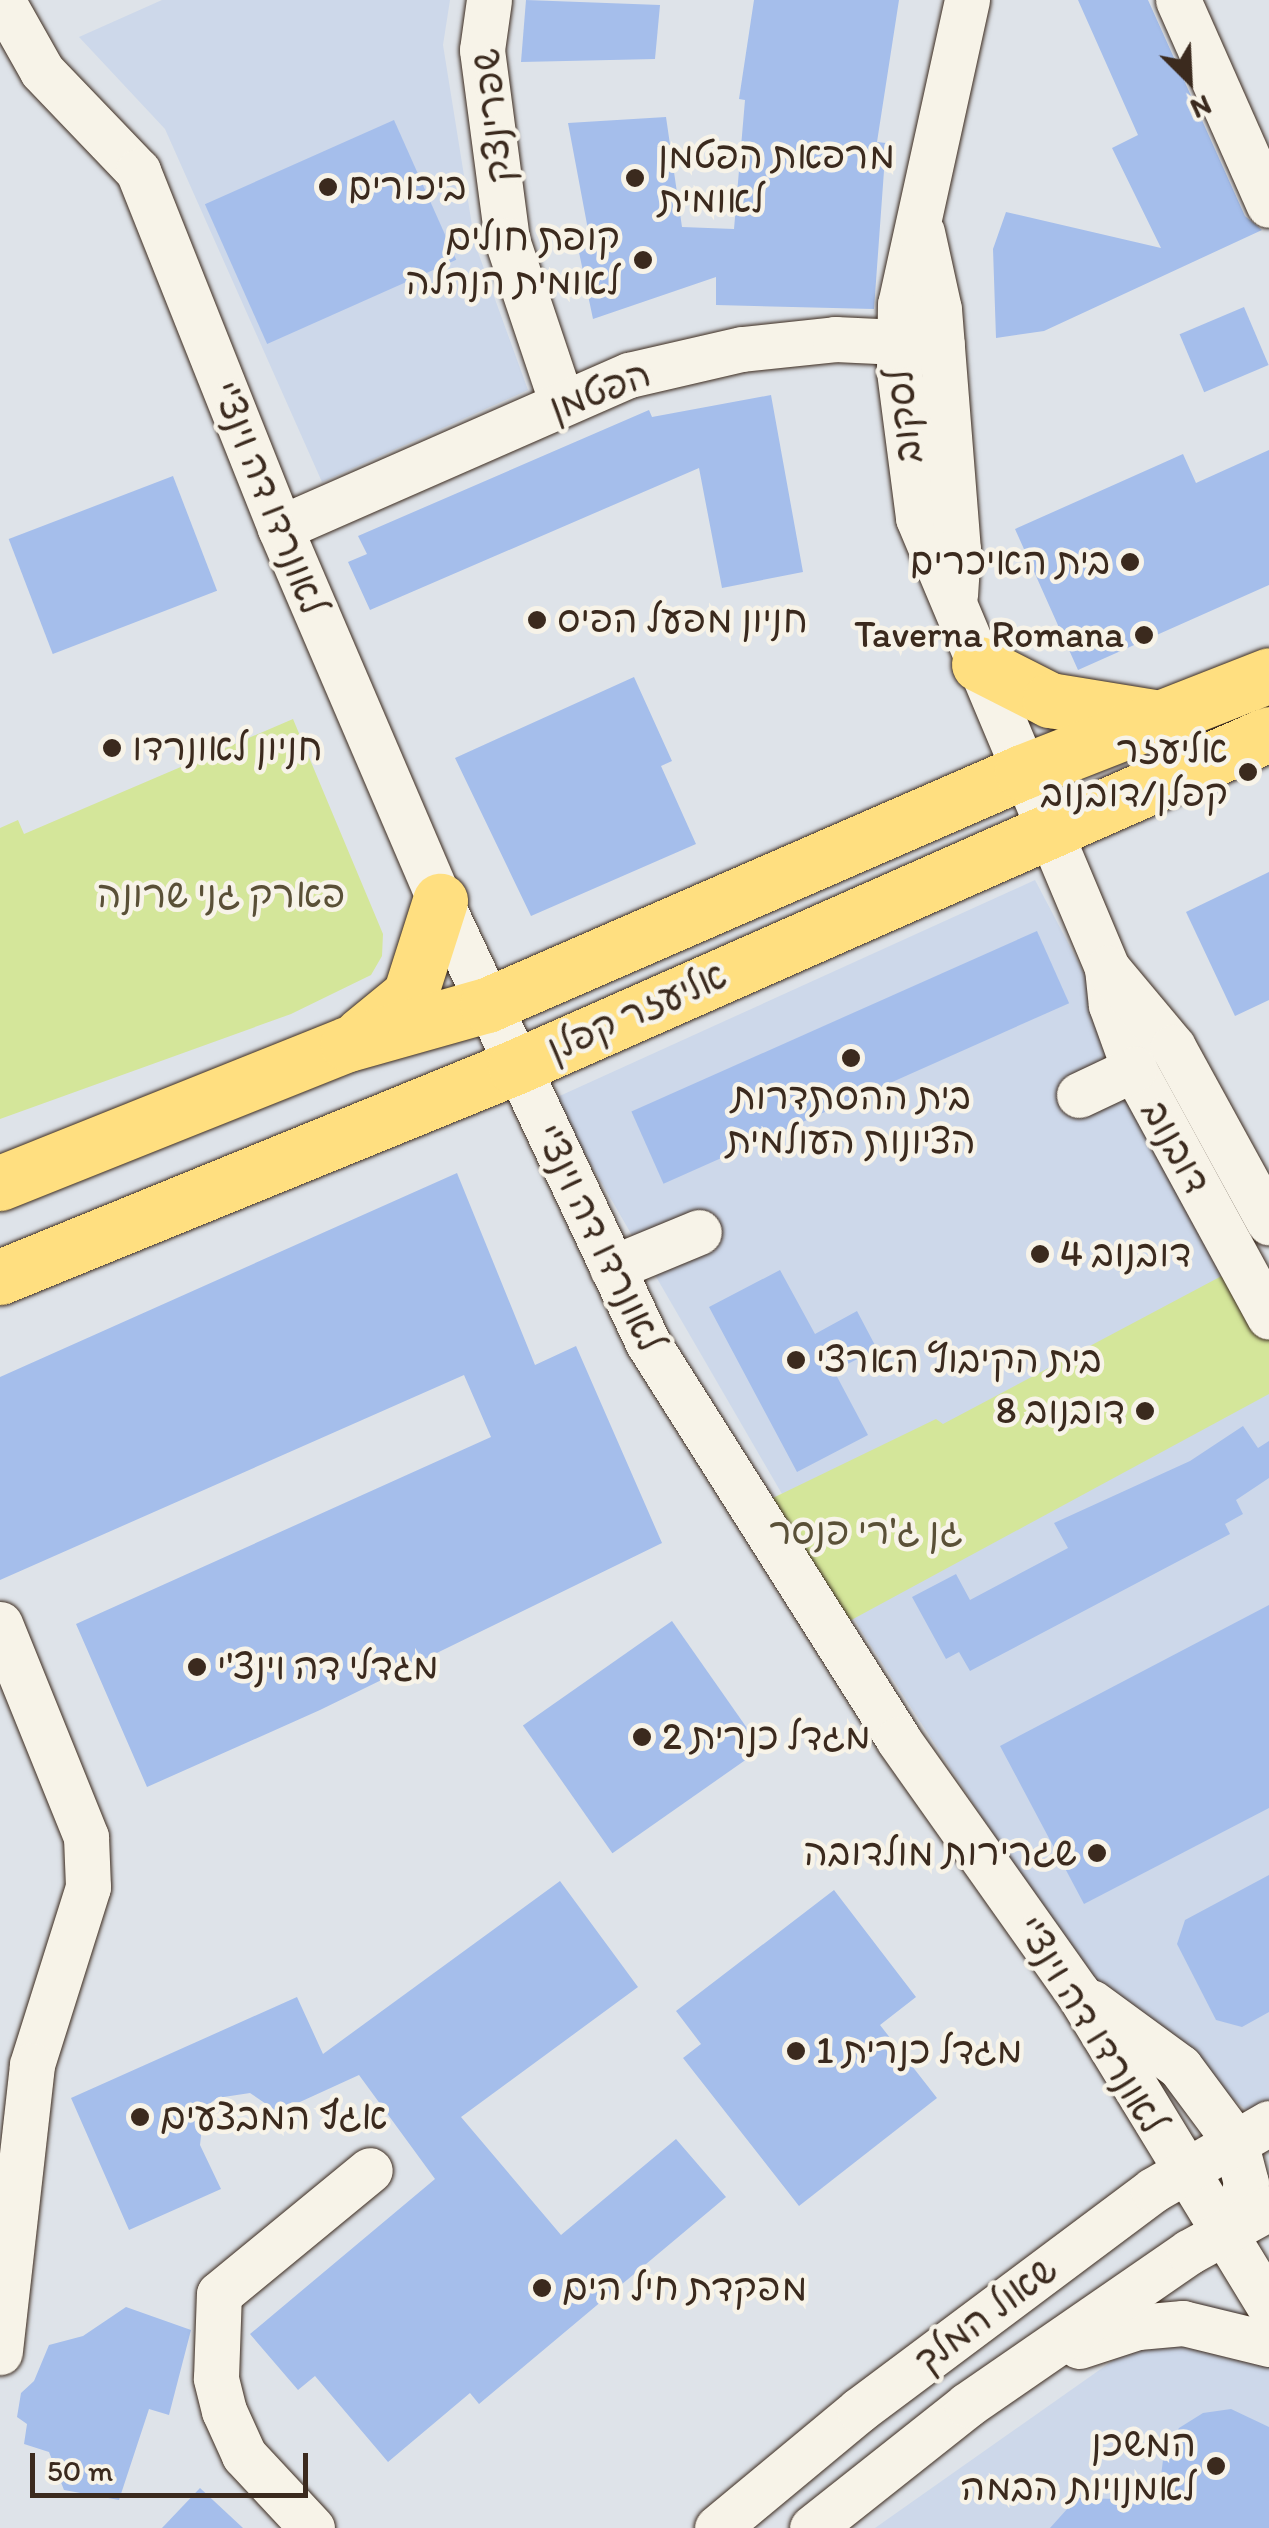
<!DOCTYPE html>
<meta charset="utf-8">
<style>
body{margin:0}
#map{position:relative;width:1269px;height:2528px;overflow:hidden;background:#dee3e9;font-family:Itim,"Playpen Sans Hebrew",sans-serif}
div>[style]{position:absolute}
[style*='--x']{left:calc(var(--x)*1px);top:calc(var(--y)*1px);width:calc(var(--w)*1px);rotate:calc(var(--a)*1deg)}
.built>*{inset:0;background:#cdd8ea}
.green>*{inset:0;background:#d4e69a}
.building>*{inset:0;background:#a5beeb;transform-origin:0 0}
.roads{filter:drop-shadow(0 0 2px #3b2a1e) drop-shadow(0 0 2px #3b2a1e)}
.minor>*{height:45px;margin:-22.5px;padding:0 22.5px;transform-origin:22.5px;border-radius:22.5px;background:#f7f3e8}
.major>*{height:55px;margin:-27.5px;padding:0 27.5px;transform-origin:27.5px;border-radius:27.5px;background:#ffdf80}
.dots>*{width:28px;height:28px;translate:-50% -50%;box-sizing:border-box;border:5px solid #f7f3e8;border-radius:50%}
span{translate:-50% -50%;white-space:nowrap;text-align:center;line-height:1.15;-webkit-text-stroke:9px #f7f3e8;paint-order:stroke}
.street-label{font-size:38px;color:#3b2a1e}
.poi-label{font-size:38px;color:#3b2a1e}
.left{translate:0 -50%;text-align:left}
.right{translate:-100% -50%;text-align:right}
.park-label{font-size:38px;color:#5a5037}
.north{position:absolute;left:1139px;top:30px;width:100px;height:100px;-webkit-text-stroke:8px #f7f3e8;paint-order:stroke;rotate:156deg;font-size:28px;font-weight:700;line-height:40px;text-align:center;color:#3b2a1e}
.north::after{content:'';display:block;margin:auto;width:35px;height:45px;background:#3b2a1e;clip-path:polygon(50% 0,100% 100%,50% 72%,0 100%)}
.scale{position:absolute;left:30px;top:2453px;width:278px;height:45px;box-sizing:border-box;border:5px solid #3b2a1e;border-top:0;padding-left:12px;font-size:30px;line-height:35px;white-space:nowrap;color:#3b2a1e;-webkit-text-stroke:8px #f7f3e8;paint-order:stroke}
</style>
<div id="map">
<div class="built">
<i style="clip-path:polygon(162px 0,450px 0,443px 45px,475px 244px,528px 390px,322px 482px,165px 129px,79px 37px)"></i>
<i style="clip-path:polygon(1035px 880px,1269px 1325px,1269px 2100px,1248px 2111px,1090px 1983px,862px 1632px,553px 1099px)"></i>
<i style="clip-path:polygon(1196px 2302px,1245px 2313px,1269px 2348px,1269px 2528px,875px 2528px)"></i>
</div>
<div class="green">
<i style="clip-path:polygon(293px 719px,383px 934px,382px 956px,371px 975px,291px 1014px,0 1119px,0 828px,18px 820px,24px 834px)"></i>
<i style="clip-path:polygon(1231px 1271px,1269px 1337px,1269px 1394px,831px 1631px,754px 1507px,936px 1419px,943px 1424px)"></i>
</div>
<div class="building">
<i style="clip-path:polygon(526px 0,660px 5px,655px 59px,521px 62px)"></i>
<i style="clip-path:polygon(754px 0,899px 0,877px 142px,886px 143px,874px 309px,716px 305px,716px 277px,593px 319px,576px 238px,589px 235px,568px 123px,666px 117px,682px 227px,734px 229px,745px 100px,739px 99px)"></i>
<i style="clip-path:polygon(1078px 0,1148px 0,1245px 216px,1262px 230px,1044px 331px,996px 338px,993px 249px,1006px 212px,1161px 248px,1112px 148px,1138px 135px)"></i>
<i style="left:394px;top:120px;width:153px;height:207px;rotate:66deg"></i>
<i style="left:1244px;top:307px;width:63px;height:70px;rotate:67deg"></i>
<i style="clip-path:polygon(771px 395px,803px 572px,722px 588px,699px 468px,370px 610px,348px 562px,367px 554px,358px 536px,649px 410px,652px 417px)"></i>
<i style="clip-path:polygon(1269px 450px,1269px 585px,1078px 670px,1015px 529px,1183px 454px,1196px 483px)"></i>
<i style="left:173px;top:476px;width:123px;height:176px;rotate:69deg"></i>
<i style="clip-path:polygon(634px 677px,672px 761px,661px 766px,696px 844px,531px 916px,455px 758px)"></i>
<i style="clip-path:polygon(1269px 872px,1269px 1000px,1235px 1016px,1186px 912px)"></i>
<i style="left:1037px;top:931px;width:79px;height:444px;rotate:66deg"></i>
<i style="clip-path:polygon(457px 1173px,535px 1365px,576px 1346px,662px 1543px,320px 1710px,147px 1787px,76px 1624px,491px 1437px,464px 1375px,0 1580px,0 1377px)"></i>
<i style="clip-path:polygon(780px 1270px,815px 1334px,857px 1311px,877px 1349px,834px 1371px,868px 1435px,797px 1472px,709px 1307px)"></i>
<i style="clip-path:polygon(1243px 1426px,1258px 1448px,1269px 1441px,1269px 1478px,1236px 1500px,1243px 1514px,1225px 1524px,1230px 1534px,970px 1671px,959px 1652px,946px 1659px,912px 1597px,956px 1574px,970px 1600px,1068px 1548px,1054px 1523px,1190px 1461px)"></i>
<i style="clip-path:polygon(1269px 1605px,1269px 1808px,1084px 1904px,1000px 1746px)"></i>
<i style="left:672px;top:1621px;width:156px;height:182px;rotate:55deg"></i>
<i style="clip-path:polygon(1269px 1875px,1269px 2012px,1242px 2027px,1216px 2020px,1177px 1944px,1185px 1920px)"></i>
<i style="clip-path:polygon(560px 1881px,638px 1987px,461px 2117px,561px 2235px,676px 2139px,726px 2197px,479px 2404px,470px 2393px,388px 2462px,315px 2376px,298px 2390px,250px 2334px,435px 2179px,359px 2075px,278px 2112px,250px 2093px,217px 2098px,204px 2108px,200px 2145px,221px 2189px,129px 2230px,71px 2098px,297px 1997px,323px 2054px)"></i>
<i style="clip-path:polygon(834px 1890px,916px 1997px,880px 2025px,937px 2098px,799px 2206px,683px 2058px,701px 2044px,676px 2011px)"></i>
<i style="clip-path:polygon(126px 2307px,191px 2330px,169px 2415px,149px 2409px,119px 2500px,64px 2490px,49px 2452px,24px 2444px,27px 2424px,17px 2417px,21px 2393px,34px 2381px,49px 2345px,83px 2336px)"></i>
<i style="clip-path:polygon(1231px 2409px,1269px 2427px,1269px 2528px,1050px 2528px,1077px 2498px,1158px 2500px,1164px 2452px,1179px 2428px,1203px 2413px)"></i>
<i style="clip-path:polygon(200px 2488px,243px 2528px,162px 2528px)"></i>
</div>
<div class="roads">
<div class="minor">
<i style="--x:2;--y:0;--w:81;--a:60.6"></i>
<i style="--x:42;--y:71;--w:139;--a:46.2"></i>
<i style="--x:138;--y:171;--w:384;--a:68.3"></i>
<i style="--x:280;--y:528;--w:406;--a:66.8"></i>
<i style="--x:440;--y:901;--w:488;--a:64.8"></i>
<i style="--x:648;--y:1343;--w:468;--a:57.7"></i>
<i style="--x:898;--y:1739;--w:311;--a:54.7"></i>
<i style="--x:1078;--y:1993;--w:367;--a:58.6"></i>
<i style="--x:489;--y:0;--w:50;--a:98"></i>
<i style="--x:482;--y:50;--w:192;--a:82.5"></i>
<i style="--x:507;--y:240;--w:172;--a:71.4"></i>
<i style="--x:967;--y:0;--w:311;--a:102.4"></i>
<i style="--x:900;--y:304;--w:67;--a:90.9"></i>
<i style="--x:899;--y:371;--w:148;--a:82.6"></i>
<i style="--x:918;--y:518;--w:488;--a:67.2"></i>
<i style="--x:1107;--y:968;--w:37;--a:84"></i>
<i style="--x:1111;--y:1005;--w:68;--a:70.2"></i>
<i style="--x:1134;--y:1069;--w:282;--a:61.4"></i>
<i style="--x:1178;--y:0;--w:224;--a:66.1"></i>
<i style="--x:922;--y:232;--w:79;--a:77.6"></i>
<i style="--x:939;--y:309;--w:241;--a:85.5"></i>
<i style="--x:958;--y:549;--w:46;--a:93.7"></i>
<i style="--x:280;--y:528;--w:381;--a:-23.7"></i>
<i style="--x:629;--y:375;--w:116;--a:-13"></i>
<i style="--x:742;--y:349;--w:94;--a:-6.1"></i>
<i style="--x:835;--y:339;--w:107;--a:2.7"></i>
<i style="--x:1107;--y:968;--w:103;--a:50.1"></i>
<i style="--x:1173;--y:1047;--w:200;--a:61.3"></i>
<i style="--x:1079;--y:1095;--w:61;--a:-25.3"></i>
<i style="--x:612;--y:1268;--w:94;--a:-22.5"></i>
<i style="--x:0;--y:1624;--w:230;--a:68"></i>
<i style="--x:86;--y:1837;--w:50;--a:87.7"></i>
<i style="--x:88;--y:1887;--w:187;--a:107.5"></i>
<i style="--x:32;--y:2065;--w:289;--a:96.4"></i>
<i style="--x:1091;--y:2002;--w:110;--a:36.1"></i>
<i style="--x:1180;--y:2067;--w:92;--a:53.4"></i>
<i style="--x:1235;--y:2141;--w:43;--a:75.3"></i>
<i style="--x:1246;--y:2183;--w:32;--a:103"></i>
<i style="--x:1239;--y:2214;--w:25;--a:130"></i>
<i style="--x:1079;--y:2346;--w:62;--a:-17.9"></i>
<i style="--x:1138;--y:2327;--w:45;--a:-5.1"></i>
<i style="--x:1183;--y:2323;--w:89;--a:13.7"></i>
<i style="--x:312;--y:2528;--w:100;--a:-133"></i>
<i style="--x:244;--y:2455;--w:48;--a:-114.4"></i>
<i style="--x:224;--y:2411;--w:34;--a:-104"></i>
<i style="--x:216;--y:2378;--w:84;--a:-88"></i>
<i style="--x:219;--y:2294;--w:195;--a:-39.4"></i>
<i style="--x:717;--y:2528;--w:185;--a:-39.7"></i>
<i style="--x:859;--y:2410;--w:367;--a:-36.8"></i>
<i style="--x:1153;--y:2190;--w:134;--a:-30"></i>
<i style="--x:812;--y:2528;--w:198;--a:-38.4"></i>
<i style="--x:967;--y:2405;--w:270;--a:-34.6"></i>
<i style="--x:1189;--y:2252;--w:91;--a:-28.8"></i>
</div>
<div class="major">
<i style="--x:979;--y:664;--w:80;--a:26.9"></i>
<i style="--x:1050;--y:700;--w:105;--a:9.3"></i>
<i style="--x:361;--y:1035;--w:63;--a:-39.2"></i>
<i style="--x:410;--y:995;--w:99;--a:-72.3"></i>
<i style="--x:0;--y:1183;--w:375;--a:-21.8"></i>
<i style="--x:348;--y:1044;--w:144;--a:-15.7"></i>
<i style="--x:487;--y:1005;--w:584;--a:-23.53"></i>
<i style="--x:1022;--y:772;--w:265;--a:-21.4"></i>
<i style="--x:0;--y:1277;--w:556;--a:-22.18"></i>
<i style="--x:515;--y:1067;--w:824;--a:-23.83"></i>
</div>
</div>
<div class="dots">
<i style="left:635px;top:178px;background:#3b2a1e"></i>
<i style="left:328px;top:187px;background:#3b2a1e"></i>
<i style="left:643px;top:260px;background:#3b2a1e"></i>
<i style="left:1130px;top:562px;background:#3b2a1e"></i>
<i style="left:537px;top:620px;background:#3b2a1e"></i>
<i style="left:1144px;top:635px;background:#3b2a1e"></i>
<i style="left:112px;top:748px;background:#3b2a1e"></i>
<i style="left:1248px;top:772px;background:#3b2a1e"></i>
<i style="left:851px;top:1058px;background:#3b2a1e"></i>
<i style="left:1040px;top:1254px;background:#3b2a1e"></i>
<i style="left:796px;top:1360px;background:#3b2a1e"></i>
<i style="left:1145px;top:1411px;background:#3b2a1e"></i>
<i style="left:197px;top:1667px;background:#3b2a1e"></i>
<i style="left:642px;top:1737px;background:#3b2a1e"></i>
<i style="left:1097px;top:1853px;background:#3b2a1e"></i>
<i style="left:796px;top:2051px;background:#3b2a1e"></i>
<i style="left:140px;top:2117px;background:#3b2a1e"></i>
<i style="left:542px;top:2288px;background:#3b2a1e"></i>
<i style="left:1216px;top:2466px;background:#3b2a1e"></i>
</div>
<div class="street-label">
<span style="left:493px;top:116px;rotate:-96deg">שפרינצק</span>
<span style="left:600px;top:391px;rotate:-21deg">הפטמן</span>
<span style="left:904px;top:416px;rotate:-96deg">לסקוב</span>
<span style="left:269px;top:498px;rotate:68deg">לאונרדו דה וינצ'י</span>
<span style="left:637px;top:1012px;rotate:-24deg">אליעזר קפלן</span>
<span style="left:1176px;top:1147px;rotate:61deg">דובנוב</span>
<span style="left:599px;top:1238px;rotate:64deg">לאונרדו דה וינצ'י</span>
<span style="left:1091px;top:2025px;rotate:58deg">לאונרדו דה וינצ'י</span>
<span style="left:986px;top:2315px;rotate:-37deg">שאול המלך</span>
</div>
<div class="poi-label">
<span class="left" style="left:658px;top:178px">מרפאת הפטמן<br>לאומית</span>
<span class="left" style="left:348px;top:187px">ביכורים</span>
<span class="right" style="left:620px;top:260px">קופת חולים<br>לאומית הנהלה</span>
<span class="right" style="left:1110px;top:562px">בית האיכרים</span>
<span class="left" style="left:557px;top:620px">חניון מפעל הפיס</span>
<span class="right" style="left:1124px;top:635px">Taverna Romana</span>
<span class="left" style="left:132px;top:748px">חניון לאונרדו</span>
<span class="right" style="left:1228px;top:772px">אליעזר<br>קפלן/דובנוב</span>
<span style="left:851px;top:1119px">בית ההסתדרות<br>הציונות העולמית</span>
<span class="left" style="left:1060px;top:1254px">דובנוב 4</span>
<span class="left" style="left:816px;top:1360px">בית הקיבוץ הארצי</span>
<span class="right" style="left:1125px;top:1411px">דובנוב 8</span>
<span class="left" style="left:217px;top:1667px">מגדלי דה וינצ'י</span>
<span class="left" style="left:662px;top:1737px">מגדל כנרית 2</span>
<span class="right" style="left:1077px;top:1853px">שגרירות מולדובה</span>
<span class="left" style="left:816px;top:2051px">מגדל כנרית 1</span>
<span class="left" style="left:160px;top:2117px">אגף המבצעים</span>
<span class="left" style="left:562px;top:2288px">מפקדת חיל הים</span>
<span class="right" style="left:1196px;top:2466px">המשכן<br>לאמנויות הבמה</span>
</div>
<div class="park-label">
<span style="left:221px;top:895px">פארק גני שרונה</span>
<span style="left:866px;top:1532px">גן ג'רי פנסר</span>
</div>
<div class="north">N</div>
<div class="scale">50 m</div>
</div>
